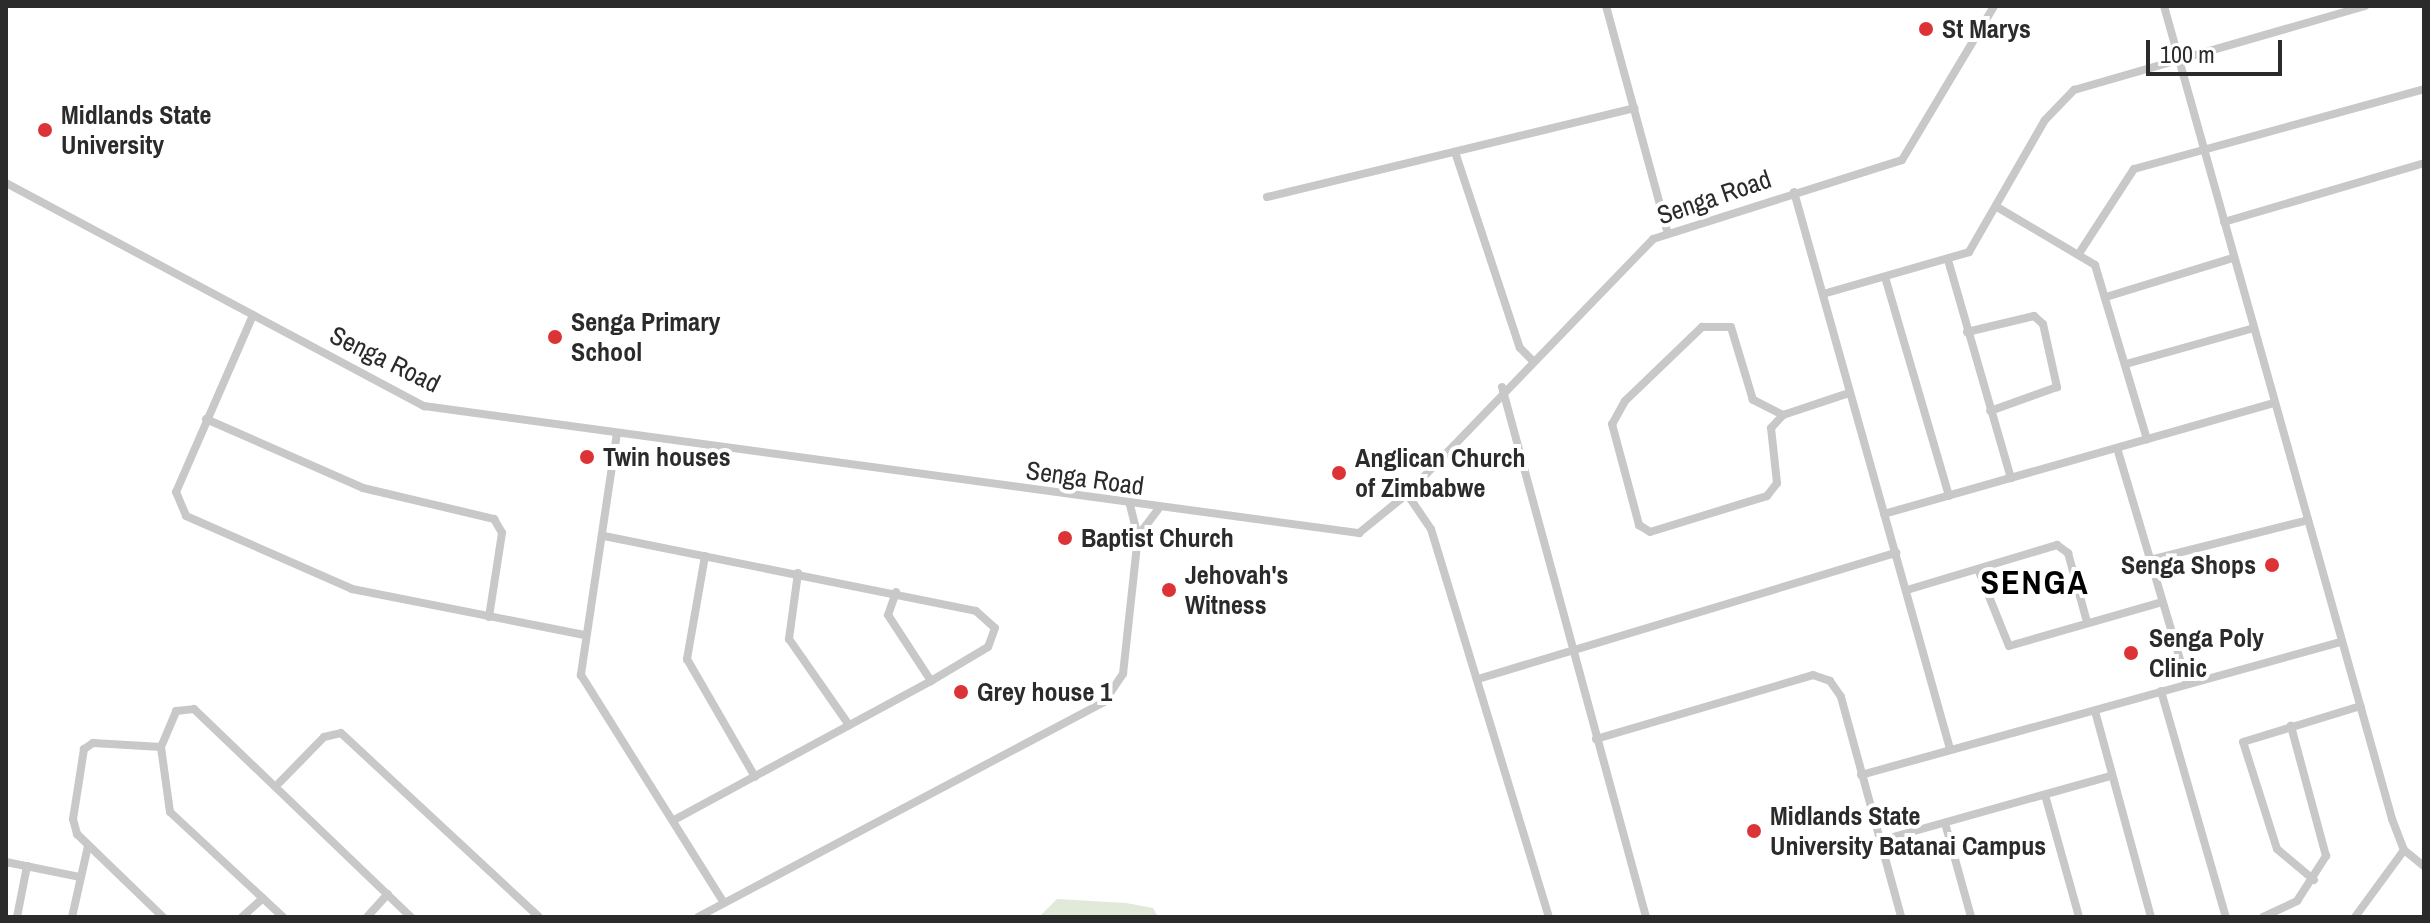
<!DOCTYPE html>
<style>
body{margin:0}
#map{position:relative;width:2430px;height:923px;overflow:hidden;background:#fff;font-family:"Archivo Narrow",sans-serif}
div>[style]{position:absolute}
[style*='--x']{left:calc(var(--x)*1px);top:calc(var(--y)*1px);width:calc(var(--w)*1px);rotate:calc(var(--a)*1deg)}
.green>*{inset:0;background:#e1e9d9}
.street>*{height:8px;margin:-4px;padding:0 4px;transform-origin:4px;border-radius:4px;background:#c8c8c8}
.dots>*{width:22px;height:22px;translate:-50% -50%;box-sizing:border-box;border:4px solid #fff;border-radius:50%}
span{translate:-50% -50%;white-space:nowrap;text-align:center;line-height:1.15;-webkit-text-stroke:8px #fff;paint-order:stroke}
.poi-label{font-size:26px;color:#2b2b2b;font-weight:700}
.left{translate:0 -50%;text-align:left}
.right{translate:-100% -50%;text-align:right}
.street-label{font-size:26px;color:#2b2b2b}
.district-label{font-size:34px;color:#000;font-weight:700;letter-spacing:2px}
.frame{position:absolute;inset:0;border:8px solid #2b2b2b;pointer-events:none}
.scale{position:absolute;left:2146px;top:40px;width:136px;height:36px;box-sizing:border-box;border:4px solid #2b2b2b;border-top:0;padding-left:10px;font-size:24px;line-height:28px;white-space:nowrap;color:#2b2b2b;-webkit-text-stroke:6px #fff;paint-order:stroke}
</style>
<div id="map">
<div class="green">
<i style="clip-path:polygon(1057px 899px,1126px 903px,1153px 908px,1158px 917px,1039px 917px)"></i>
</div>
<div class="street">
<i style="--x:1606;--y:6;--w:232;--a:74.8"></i>
<i style="--x:2164;--y:6;--w:844;--a:74.33"></i>
<i style="--x:2392;--y:819;--w:33;--a:69"></i>
<i style="--x:2404;--y:850;--w:26;--a:39"></i>
<i style="--x:1456;--y:155;--w:203;--a:71.7"></i>
<i style="--x:1520;--y:348;--w:17;--a:45"></i>
<i style="--x:6;--y:183;--w:474;--a:28.1"></i>
<i style="--x:424;--y:406;--w:944;--a:7.74"></i>
<i style="--x:1359;--y:533;--w:62;--a:-39.1"></i>
<i style="--x:1407;--y:494;--w:354;--a:-46"></i>
<i style="--x:1653;--y:239;--w:261;--a:-17.6"></i>
<i style="--x:1902;--y:160;--w:179;--a:-59.1"></i>
<i style="--x:1794;--y:192;--w:578;--a:74.35"></i>
<i style="--x:1267;--y:197;--w:378;--a:-13.6"></i>
<i style="--x:1997;--y:207;--w:114;--a:30.6"></i>
<i style="--x:2095;--y:265;--w:182;--a:73.4"></i>
<i style="--x:2224;--y:222;--w:209;--a:-16.4"></i>
<i style="--x:2080;--y:252;--w:99;--a:-57"></i>
<i style="--x:2134;--y:169;--w:301;--a:-15.4"></i>
<i style="--x:1948;--y:260;--w:227;--a:73.9"></i>
<i style="--x:1885;--y:277;--w:228;--a:73.7"></i>
<i style="--x:1823;--y:294;--w:152;--a:-16"></i>
<i style="--x:1969;--y:252;--w:152;--a:-60.1"></i>
<i style="--x:2045;--y:120;--w:42;--a:-46"></i>
<i style="--x:2074;--y:90;--w:303;--a:-16.1"></i>
<i style="--x:2106;--y:297;--w:133;--a:-17.1"></i>
<i style="--x:253;--y:315;--w:193;--a:113.5"></i>
<i style="--x:176;--y:492;--w:26;--a:67"></i>
<i style="--x:186;--y:516;--w:181;--a:23.7"></i>
<i style="--x:352;--y:589;--w:237;--a:11.2"></i>
<i style="--x:1967;--y:332;--w:69;--a:-13.4"></i>
<i style="--x:2034;--y:316;--w:12;--a:42"></i>
<i style="--x:2043;--y:324;--w:65;--a:77.5"></i>
<i style="--x:2057;--y:387;--w:71;--a:160.3"></i>
<i style="--x:2126;--y:364;--w:133;--a:-15.7"></i>
<i style="--x:1502;--y:387;--w:549;--a:74.8"></i>
<i style="--x:1783;--y:415;--w:34;--a:-153"></i>
<i style="--x:1753;--y:400;--w:76;--a:-106.8"></i>
<i style="--x:1731;--y:327;--w:29;--a:180"></i>
<i style="--x:1702;--y:327;--w:107;--a:136.1"></i>
<i style="--x:1625;--y:401;--w:26;--a:119"></i>
<i style="--x:1612;--y:424;--w:105;--a:75"></i>
<i style="--x:1639;--y:525;--w:13;--a:32"></i>
<i style="--x:1650;--y:532;--w:122;--a:-17.1"></i>
<i style="--x:1767;--y:496;--w:16;--a:-52"></i>
<i style="--x:1777;--y:483;--w:55;--a:-96.2"></i>
<i style="--x:1771;--y:428;--w:18;--a:-47"></i>
<i style="--x:1783;--y:415;--w:70;--a:-18.4"></i>
<i style="--x:206;--y:419;--w:171;--a:23.7"></i>
<i style="--x:363;--y:488;--w:135;--a:13.3"></i>
<i style="--x:494;--y:519;--w:16;--a:60"></i>
<i style="--x:502;--y:533;--w:85;--a:98.8"></i>
<i style="--x:617;--y:433;--w:245;--a:98.5"></i>
<i style="--x:581;--y:675;--w:269;--a:57.9"></i>
<i style="--x:2117;--y:448;--w:245;--a:73.4"></i>
<i style="--x:1407;--y:494;--w:42;--a:55.6"></i>
<i style="--x:1431;--y:529;--w:406;--a:73.1"></i>
<i style="--x:1130;--y:505;--w:32;--a:76"></i>
<i style="--x:1884;--y:514;--w:405;--a:-15.9"></i>
<i style="--x:604;--y:536;--w:379;--a:11.4"></i>
<i style="--x:976;--y:611;--w:25;--a:42"></i>
<i style="--x:995;--y:628;--w:20;--a:110"></i>
<i style="--x:988;--y:647;--w:66;--a:149.2"></i>
<i style="--x:931;--y:681;--w:290;--a:151.6"></i>
<i style="--x:705;--y:556;--w:105;--a:99.9"></i>
<i style="--x:687;--y:659;--w:136;--a:60"></i>
<i style="--x:2150;--y:560;--w:163;--a:-14.2"></i>
<i style="--x:1978;--y:569;--w:83;--a:68.1"></i>
<i style="--x:2009;--y:646;--w:159;--a:-16"></i>
<i style="--x:798;--y:573;--w:67;--a:97.8"></i>
<i style="--x:789;--y:639;--w:105;--a:55.1"></i>
<i style="--x:1907;--y:590;--w:157;--a:-16.7"></i>
<i style="--x:2057;--y:545;--w:14;--a:36"></i>
<i style="--x:2068;--y:553;--w:72;--a:74.6"></i>
<i style="--x:896;--y:592;--w:24;--a:109"></i>
<i style="--x:888;--y:615;--w:79;--a:56.9"></i>
<i style="--x:1478;--y:679;--w:437;--a:-16.8"></i>
<i style="--x:2161;--y:691;--w:235;--a:74"></i>
<i style="--x:2095;--y:711;--w:213;--a:74.8"></i>
<i style="--x:1596;--y:739;--w:226;--a:-16.4"></i>
<i style="--x:1813;--y:675;--w:18;--a:19"></i>
<i style="--x:1830;--y:681;--w:19;--a:55"></i>
<i style="--x:1841;--y:697;--w:228;--a:74.7"></i>
<i style="--x:161;--y:747;--w:68;--a:-176.6"></i>
<i style="--x:93;--y:743;--w:11;--a:146"></i>
<i style="--x:84;--y:749;--w:71;--a:98.9"></i>
<i style="--x:73;--y:819;--w:16;--a:75"></i>
<i style="--x:77;--y:834;--w:120;--a:44"></i>
<i style="--x:1861;--y:775;--w:499;--a:-15.5"></i>
<i style="--x:279;--y:783;--w:64;--a:-45.6"></i>
<i style="--x:324;--y:737;--w:17;--a:-13"></i>
<i style="--x:341;--y:733;--w:270;--a:42.9"></i>
<i style="--x:2045;--y:795;--w:127;--a:74.4"></i>
<i style="--x:1945;--y:823;--w:98;--a:74.5"></i>
<i style="--x:1879;--y:841;--w:241;--a:-15.7"></i>
<i style="--x:6;--y:862;--w:76;--a:11.5"></i>
<i style="--x:2314;--y:880;--w:48;--a:-140"></i>
<i style="--x:2277;--y:849;--w:112;--a:-107.6"></i>
<i style="--x:2243;--y:742;--w:123;--a:-17"></i>
<i style="--x:17;--y:917;--w:52;--a:-78.9"></i>
<i style="--x:72;--y:917;--w:73;--a:-77.3"></i>
<i style="--x:242;--y:917;--w:28;--a:-42"></i>
<i style="--x:283;--y:917;--w:154;--a:-137.1"></i>
<i style="--x:170;--y:812;--w:66;--a:-97.9"></i>
<i style="--x:161;--y:747;--w:39;--a:-67"></i>
<i style="--x:176;--y:711;--w:18;--a:-6"></i>
<i style="--x:194;--y:709;--w:301;--a:43.8"></i>
<i style="--x:367;--y:917;--w:31;--a:-48"></i>
<i style="--x:698;--y:917;--w:459;--a:-27.9"></i>
<i style="--x:1104;--y:702;--w:34;--a:-56"></i>
<i style="--x:1123;--y:674;--w:139;--a:-83.8"></i>
<i style="--x:1138;--y:536;--w:34;--a:-53"></i>
<i style="--x:2263;--y:917;--w:38;--a:-25"></i>
<i style="--x:2297;--y:901;--w:54;--a:-57.2"></i>
<i style="--x:2326;--y:856;--w:135;--a:-105.1"></i>
<i style="--x:2355;--y:917;--w:83;--a:-53.8"></i>
</div>
<div class="dots">
<i style="left:1926px;top:29px;background:#dc3436"></i>
<i style="left:45px;top:130px;background:#dc3436"></i>
<i style="left:555px;top:337px;background:#dc3436"></i>
<i style="left:587px;top:457px;background:#dc3436"></i>
<i style="left:1339px;top:473px;background:#dc3436"></i>
<i style="left:1065px;top:538px;background:#dc3436"></i>
<i style="left:2272px;top:565px;background:#dc3436"></i>
<i style="left:1169px;top:590px;background:#dc3436"></i>
<i style="left:2131px;top:653px;background:#dc3436"></i>
<i style="left:961px;top:692px;background:#dc3436"></i>
<i style="left:1754px;top:831px;background:#dc3436"></i>
</div>
<div class="poi-label">
<span class="left" style="left:1942px;top:29px">St Marys</span>
<span class="left" style="left:61px;top:130px">Midlands State<br>University</span>
<span class="left" style="left:571px;top:337px">Senga Primary<br>School</span>
<span class="left" style="left:603px;top:457px">Twin houses</span>
<span class="left" style="left:1355px;top:473px">Anglican Church<br>of Zimbabwe</span>
<span class="left" style="left:1081px;top:538px">Baptist Church</span>
<span class="right" style="left:2256px;top:565px">Senga Shops</span>
<span class="left" style="left:1185px;top:590px">Jehovah's<br>Witness</span>
<span class="left" style="left:2149px;top:653px">Senga Poly<br>Clinic</span>
<span class="left" style="left:977px;top:692px">Grey house 1</span>
<span class="left" style="left:1770px;top:831px">Midlands State<br>University Batanai Campus</span>
</div>
<div class="street-label">
<span style="left:1714px;top:197px;rotate:-19deg">Senga Road</span>
<span style="left:385px;top:359px;rotate:26deg">Senga Road</span>
<span style="left:1085px;top:478px;rotate:8deg">Senga Road</span>
</div>
<div class="district-label">
<span style="left:2035px;top:583px">SENGA</span>
</div>
<div class="frame"></div>
<div class="scale">100 m</div>
</div>
